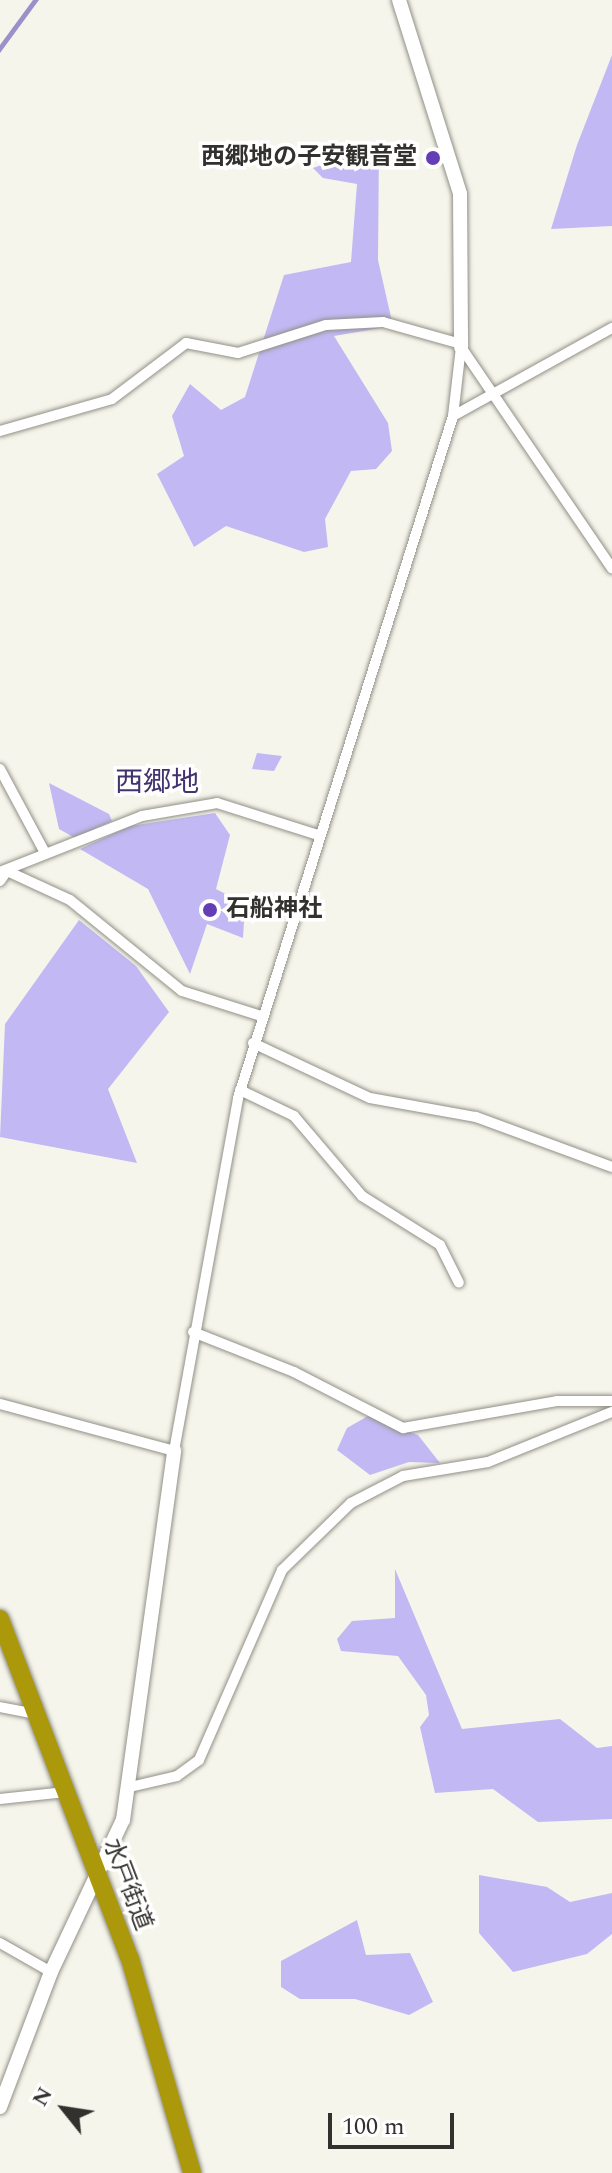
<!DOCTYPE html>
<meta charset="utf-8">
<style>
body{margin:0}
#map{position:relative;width:612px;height:2173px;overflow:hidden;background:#f6f5eb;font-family:Spectral,"Noto Sans JP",serif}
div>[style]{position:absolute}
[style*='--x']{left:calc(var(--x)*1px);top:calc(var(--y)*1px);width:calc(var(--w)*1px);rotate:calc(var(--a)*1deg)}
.forest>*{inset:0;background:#c2b8f3}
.water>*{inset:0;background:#9b90c9}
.roads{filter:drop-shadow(0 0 2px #919087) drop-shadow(0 0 2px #919087)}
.street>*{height:10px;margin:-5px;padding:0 5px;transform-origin:5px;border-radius:5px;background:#fff}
.secondary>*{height:14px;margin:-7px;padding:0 7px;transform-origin:7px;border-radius:7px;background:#fff}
.highway>*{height:18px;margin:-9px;padding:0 9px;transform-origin:9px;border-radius:9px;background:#ab990b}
.dots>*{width:22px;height:22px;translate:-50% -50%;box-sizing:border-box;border:4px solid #fff;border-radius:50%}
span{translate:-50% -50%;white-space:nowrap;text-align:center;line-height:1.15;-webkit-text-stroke:7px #fff;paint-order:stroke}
.poi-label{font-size:24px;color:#32312e;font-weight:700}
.right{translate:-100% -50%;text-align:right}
.left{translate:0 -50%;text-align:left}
.street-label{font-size:24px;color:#32312e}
.quarter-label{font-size:28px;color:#42326e}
.north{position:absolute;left:24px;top:2069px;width:80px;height:80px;-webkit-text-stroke:6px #fff;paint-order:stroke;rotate:300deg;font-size:22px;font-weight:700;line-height:32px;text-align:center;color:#32312e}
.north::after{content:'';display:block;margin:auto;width:28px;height:36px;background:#32312e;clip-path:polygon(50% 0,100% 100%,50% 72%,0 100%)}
.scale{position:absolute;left:328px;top:2113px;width:126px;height:36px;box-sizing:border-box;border:4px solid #32312e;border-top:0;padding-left:10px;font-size:24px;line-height:28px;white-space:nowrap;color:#32312e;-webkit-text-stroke:6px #fff;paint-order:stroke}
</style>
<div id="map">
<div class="forest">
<i style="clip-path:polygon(612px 55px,612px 226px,551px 229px,577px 145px)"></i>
<i style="clip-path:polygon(379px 145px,378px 260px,393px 326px,334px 336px,388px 423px,392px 451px,376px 469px,351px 471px,325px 519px,328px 547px,304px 552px,226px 526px,194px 547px,157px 474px,184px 456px,172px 416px,190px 384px,221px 410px,245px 397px,284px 275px,351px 262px,357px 184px,323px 178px,313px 168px)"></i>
<i style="clip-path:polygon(257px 753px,282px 756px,274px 771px,252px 769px)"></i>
<i style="clip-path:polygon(49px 783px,109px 814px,112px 821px,75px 838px,59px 829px)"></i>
<i style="clip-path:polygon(215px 813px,230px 835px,216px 889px,245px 904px,243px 938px,207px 924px,190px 974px,148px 889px,80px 849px,130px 826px)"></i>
<i style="clip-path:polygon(79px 920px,136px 966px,169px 1012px,108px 1089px,137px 1163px,0 1137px,5px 1024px)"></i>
<i style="clip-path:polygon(368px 1416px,418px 1435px,440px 1463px,409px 1462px,370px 1475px,337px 1450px,347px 1428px)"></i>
<i style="clip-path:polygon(395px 1569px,462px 1729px,560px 1719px,597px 1748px,612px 1746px,612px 1819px,538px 1822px,493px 1789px,435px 1793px,420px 1727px,429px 1715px,426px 1695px,398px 1656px,341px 1651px,337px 1639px,352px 1621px,395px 1618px)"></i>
<i style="clip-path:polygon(479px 1875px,547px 1887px,570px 1902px,612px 1893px,612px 1934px,587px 1954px,513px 1972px,479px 1933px)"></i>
<i style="clip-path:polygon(357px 1920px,366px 1955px,410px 1953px,433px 2002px,409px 2015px,355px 1999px,300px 1999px,281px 1987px,281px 1961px)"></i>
</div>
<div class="water">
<i style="clip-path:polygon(33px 0,39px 0,0 53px,0 45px)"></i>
</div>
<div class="roads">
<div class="street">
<i style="--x:461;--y:347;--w:268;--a:55.7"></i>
<i style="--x:453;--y:416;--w:182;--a:-29"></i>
<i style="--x:0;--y:431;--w:116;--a:-15.9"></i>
<i style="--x:112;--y:399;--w:93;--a:-37.1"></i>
<i style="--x:186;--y:343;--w:53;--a:10.9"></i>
<i style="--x:238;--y:353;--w:92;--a:-17.7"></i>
<i style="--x:326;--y:325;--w:57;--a:-3"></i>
<i style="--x:383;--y:322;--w:81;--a:15.8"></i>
<i style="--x:0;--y:769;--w:95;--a:61.8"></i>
<i style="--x:0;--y:872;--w:153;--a:-21.5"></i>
<i style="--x:142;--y:816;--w:76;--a:-9.8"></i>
<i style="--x:217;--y:803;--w:106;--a:17.6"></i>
<i style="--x:0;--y:881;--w:12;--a:-55"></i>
<i style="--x:7;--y:871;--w:69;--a:24.7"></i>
<i style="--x:70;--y:900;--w:144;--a:39.1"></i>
<i style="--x:182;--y:991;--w:83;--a:17.6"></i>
<i style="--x:253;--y:1043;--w:129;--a:25.2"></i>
<i style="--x:370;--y:1098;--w:108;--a:10.2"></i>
<i style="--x:476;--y:1117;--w:145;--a:20.2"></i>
<i style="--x:240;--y:1090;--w:60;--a:25.7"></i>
<i style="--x:294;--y:1116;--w:105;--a:49.6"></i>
<i style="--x:362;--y:1196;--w:92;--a:32.1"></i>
<i style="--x:440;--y:1245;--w:42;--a:63.4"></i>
<i style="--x:193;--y:1332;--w:109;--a:21.6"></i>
<i style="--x:294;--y:1372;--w:123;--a:27.2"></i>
<i style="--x:403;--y:1428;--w:156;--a:-9.9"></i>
<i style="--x:557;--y:1401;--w:55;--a:0"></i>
<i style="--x:0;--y:1404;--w:180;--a:15.1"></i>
<i style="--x:174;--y:1451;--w:359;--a:-79.7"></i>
<i style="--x:238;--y:1098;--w:715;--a:-72.5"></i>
<i style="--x:453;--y:416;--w:69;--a:-83.4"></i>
<i style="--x:0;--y:1707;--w:37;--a:11"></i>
<i style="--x:130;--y:1787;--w:48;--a:-13.2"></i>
<i style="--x:177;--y:1776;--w:27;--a:-36"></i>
<i style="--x:199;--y:1760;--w:207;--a:-66.4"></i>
<i style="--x:282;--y:1570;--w:96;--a:-44.2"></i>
<i style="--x:351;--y:1503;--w:59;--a:-27.4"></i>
<i style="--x:403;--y:1476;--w:86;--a:-9.4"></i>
<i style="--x:488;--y:1462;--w:134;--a:-22"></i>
<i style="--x:0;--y:1799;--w:66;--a:-6.1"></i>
<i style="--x:0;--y:1943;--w:59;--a:29.6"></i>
</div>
<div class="secondary">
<i style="--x:399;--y:0;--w:203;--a:72.5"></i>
<i style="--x:460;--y:194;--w:153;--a:89.6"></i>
<i style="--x:0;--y:2107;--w:144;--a:-69.3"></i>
<i style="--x:51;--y:1972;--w:168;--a:-64.7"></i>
<i style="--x:123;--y:1820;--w:373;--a:-82.1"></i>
</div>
<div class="highway">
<i style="--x:0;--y:1619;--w:364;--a:69.1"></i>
<i style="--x:130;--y:1959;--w:223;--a:73.8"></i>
</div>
</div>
<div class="dots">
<i style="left:433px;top:158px;background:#643eb7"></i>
<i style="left:210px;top:910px;background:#643eb7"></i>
</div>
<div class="poi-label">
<span class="right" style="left:417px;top:158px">西郷地の子安観音堂</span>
<span class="left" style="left:226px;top:910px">石船神社</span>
</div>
<div class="street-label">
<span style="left:127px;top:1885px;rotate:69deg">水戸街道</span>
</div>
<div class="quarter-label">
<span style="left:157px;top:783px">西郷地</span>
</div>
<div class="north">N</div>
<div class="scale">100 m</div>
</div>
